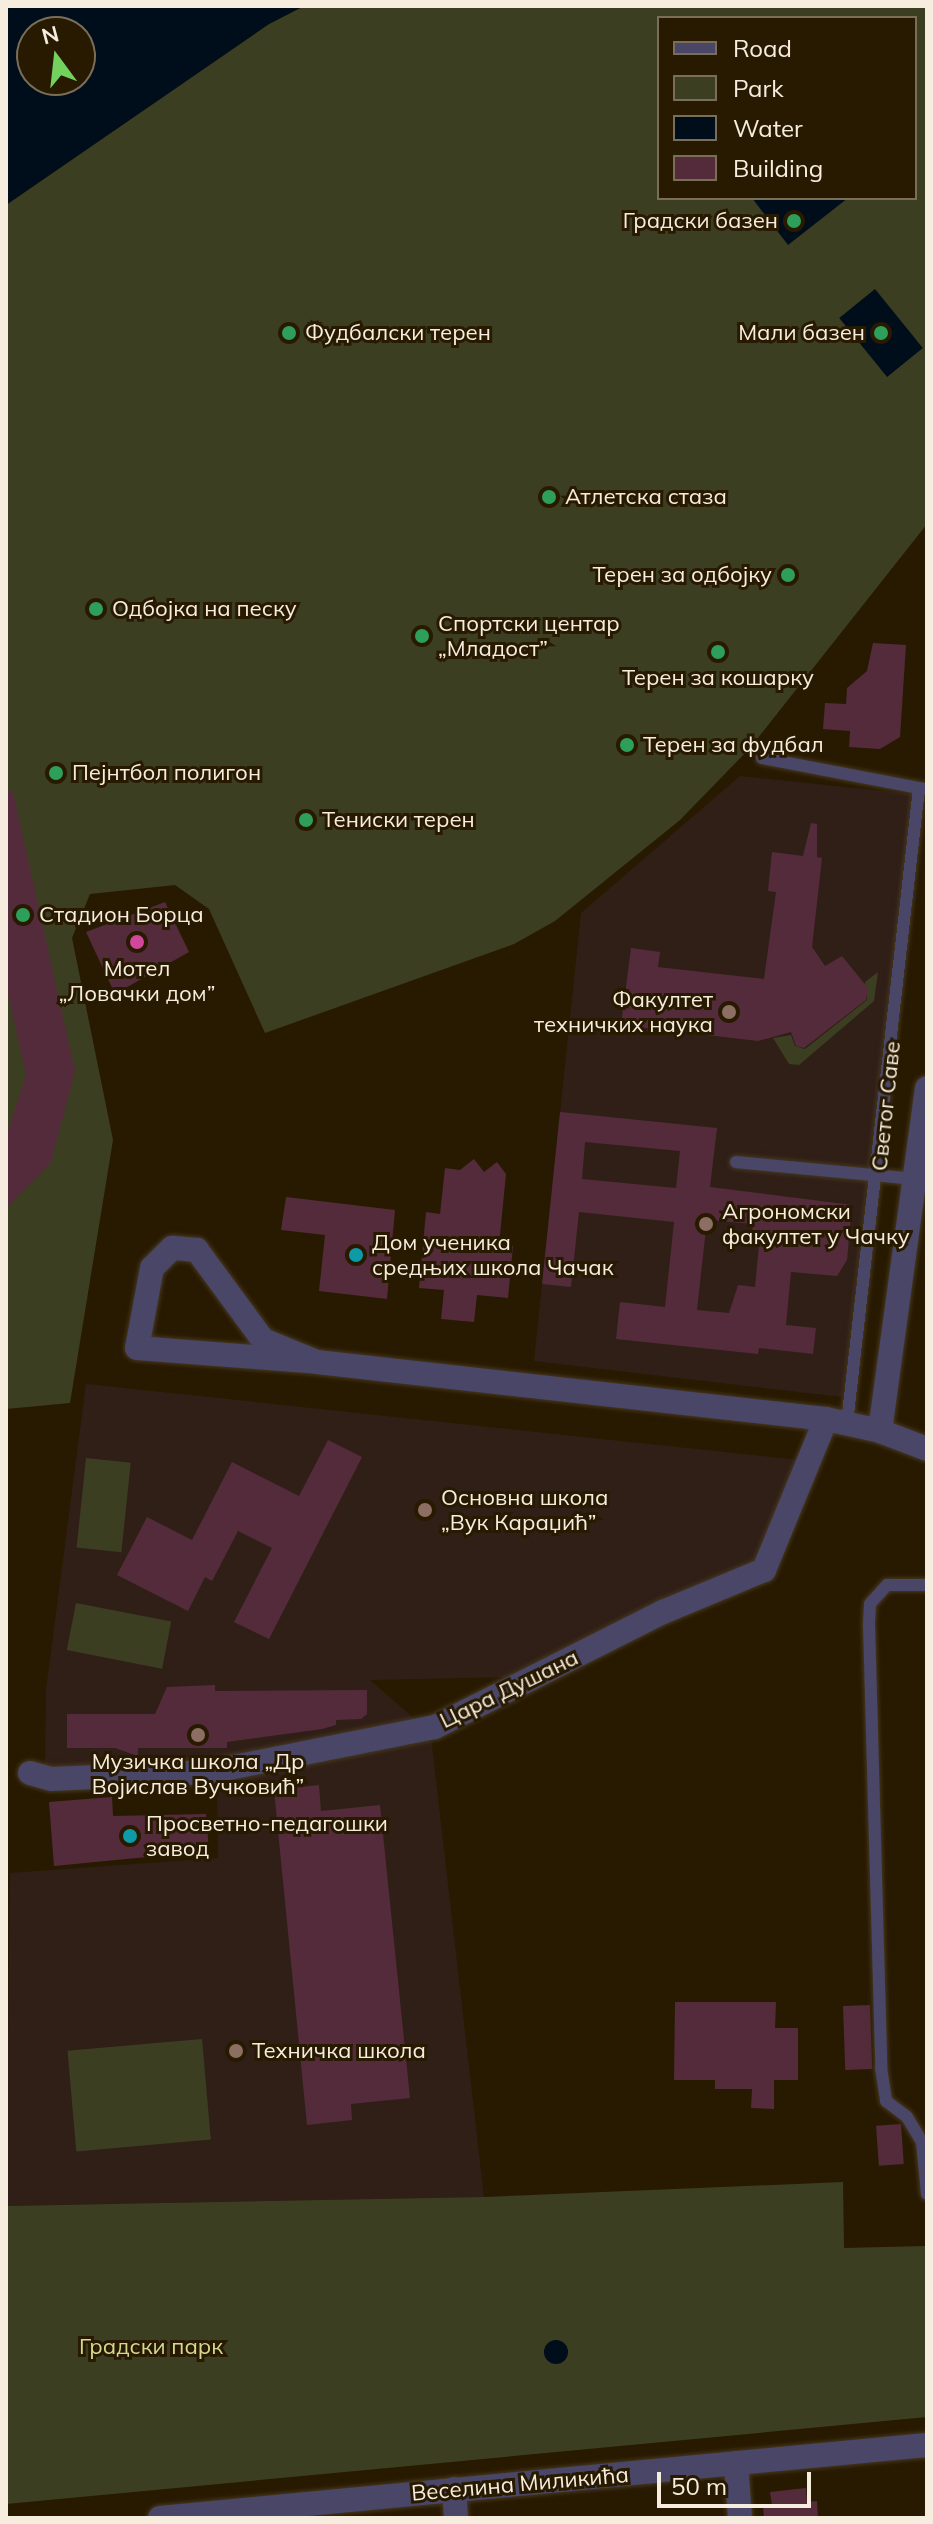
<!DOCTYPE html>
<meta charset="utf-8">
<style>
body{margin:0}
#map{position:relative;width:933px;height:2524px;overflow:hidden;background:#281a01;font-family:Mulish,sans-serif}
div>[style]{position:absolute}
[style*='--x']{left:calc(var(--x)*1px);top:calc(var(--y)*1px);width:calc(var(--w)*1px);rotate:calc(var(--a)*1deg)}
.education>*{inset:0;background:#301f17}
.green>*{inset:0;background:#3c3e22;transform-origin:0 0}
.water>*{inset:0;background:#000e1c;transform-origin:0 0}
.round{border-radius:50%}
.building>*{inset:0;background:#542b3b;transform-origin:0 0}
.roads{filter:drop-shadow(0 0 2px #453820) drop-shadow(0 0 2px #453820)}
.lane>*{height:12px;margin:-6px;padding:0 6px;transform-origin:6px;border-radius:6px;background:#494668}
.street>*{height:24px;margin:-12px;padding:0 12px;transform-origin:12px;border-radius:12px;background:#494668}
.dots>*{width:22px;height:22px;translate:-50% -50%;box-sizing:border-box;border:4px solid #281a01;border-radius:50%}
span{translate:-50% -50%;white-space:nowrap;text-align:center;line-height:1.15;-webkit-text-stroke:6px #281a01;paint-order:stroke}
.poi-label{font-size:22px;color:#f6edde}
.right{translate:-100% -50%;text-align:right}
.left{translate:0 -50%;text-align:left}
.street-label{font-size:22px;color:#f6edde}
.park-label{font-size:22px;color:#d4d990}
.frame{position:absolute;inset:0;border:8px solid #f6edde;pointer-events:none}
.legend{position:absolute;left:657px;top:16px;width:260px;height:184px;box-sizing:border-box;background:#281a01;border:2px solid #7a6e59;margin:0;padding:10px 14px;list-style:none;font-size:24px;color:#f6edde}
.legend li{display:flex;align-items:center;gap:16px;height:40px}
.legend b{width:40px;border:2px solid #7a6e59}
.north{position:absolute;left:16px;top:16px;width:80px;height:80px;box-sizing:border-box;background:#281a01;border:2px solid #7a6e59;border-radius:50%;rotate:345deg;font-size:22px;font-weight:700;line-height:32px;text-align:center;color:#f6edde}
.north::after{content:'';display:block;margin:auto;width:28px;height:36px;background:#72d25d;clip-path:polygon(50% 0,100% 100%,50% 72%,0 100%)}
.scale{position:absolute;left:657px;top:2472px;width:154px;height:36px;box-sizing:border-box;border:4px solid #f6edde;border-top:0;padding-left:10px;font-size:24px;line-height:28px;white-space:nowrap;color:#f6edde;-webkit-text-stroke:6px #281a01;paint-order:stroke}
</style>
<div id="map">
<div class="education">
<i style="clip-path:polygon(740px 776px,912px 794px,842px 1397px,534px 1361px,581px 913px)"></i>
<i style="clip-path:polygon(86px 1384px,800px 1460px,761px 1559px,516px 1677px,370px 1680px,417px 1721px,215px 1761px,45px 1767px,46px 1690px)"></i>
<i style="clip-path:polygon(431px 1737px,484px 2197px,6px 2206px,10px 1873px,218px 1858px,217px 1782px)"></i>
</div>
<div class="green">
<i style="clip-path:polygon(evenodd,304px 6px,927px 6px,927px 524px,750px 748px,680px 820px,555px 921px,514px 944px,265px 1033px,209px 909px,175px 885px,90px 894px,72px 938px,113px 1140px,70px 1403px,6px 1409px,6px 205px,269px 24px,304px 6px,659px 18px,915px 18px,915px 198px,659px 198px,659px 18px)"></i>
<i style="clip-path:polygon(878px 972px,874px 1001px,799px 1065px,789px 1064px,773px 1038px,791px 1035px,795px 1046px,805px 1049px,867px 1000px,865px 982px)"></i>
<i style="left:86px;top:1458px;width:45px;height:90px;rotate:6deg"></i>
<i style="left:76px;top:1603px;width:97px;height:48px;rotate:11deg"></i>
<i style="left:202px;top:2039px;width:101px;height:135px;rotate:85deg"></i>
<i style="clip-path:polygon(843px 2182px,844px 2248px,927px 2246px,927px 2417px,6px 2504px,6px 2206px,484px 2197px)"></i>
</div>
<div class="water">
<i style="clip-path:polygon(evenodd,6px 6px,304px 6px,269px 24px,6px 205px,6px 6px,32px 32px,80px 32px,80px 80px,32px 80px,32px 32px)"></i>
<i style="clip-path:polygon(752px 198px,848px 198px,788px 245px)"></i>
<i style="left:875px;top:289px;width:76px;height:46px;rotate:51deg"></i>
<i class="round" style="left:544px;top:2340px;width:24px;height:24px"></i>
</div>
<div class="building">
<i style="clip-path:polygon(873px 643px,906px 645px,900px 737px,880px 749px,849px 747px,850px 731px,823px 729px,825px 703px,846px 704px,847px 688px,867px 671px)"></i>
<i style="clip-path:polygon(6px 792px,13px 792px,75px 1071px,51px 1162px,6px 1209px,6px 1137px,26px 1075px,6px 985px)"></i>
<i style="clip-path:polygon(811px 823px,817px 824px,817px 857px,822px 858px,812px 947px,825px 966px,842px 956px,868px 988px,866px 1000px,804px 1048px,796px 1046px,791px 1032px,758px 1041px,621px 1025px,631px 948px,660px 952px,658px 967px,764px 979px,776px 892px,768px 891px,772px 852px,803px 856px)"></i>
<i style="clip-path:polygon(165px 902px,189px 952px,115px 994px,86px 932px)"></i>
<i style="clip-path:polygon(evenodd,560px 1112px,717px 1128px,710px 1187px,852px 1205px,847px 1260px,837px 1276px,791px 1272px,786px 1325px,816px 1328px,813px 1354px,759px 1348px,758px 1354px,616px 1339px,620px 1302px,665px 1307px,674px 1222px,579px 1212px,571px 1287px,542px 1284px,560px 1112px,585px 1142px,680px 1151px,676px 1188px,582px 1179px,585px 1142px,560px 1112px,707px 1220px,753px 1224px,752px 1234px,760px 1234px,755px 1287px,738px 1285px,729px 1313px,697px 1310px,707px 1220px)"></i>
<i style="clip-path:polygon(474px 1159px,484px 1172px,497px 1162px,506px 1174px,499px 1245px,513px 1246px,508px 1298px,477px 1295px,474px 1322px,441px 1319px,444px 1290px,419px 1288px,426px 1212px,440px 1214px,445px 1168px,460px 1170px)"></i>
<i style="clip-path:polygon(286px 1197px,395px 1210px,387px 1299px,319px 1291px,325px 1235px,281px 1230px)"></i>
<i style="clip-path:polygon(328px 1440px,362px 1457px,269px 1639px,234px 1622px,272px 1548px,238px 1531px,212px 1581px,205px 1577px,188px 1611px,117px 1575px,147px 1517px,192px 1540px,232px 1462px,299px 1496px)"></i>
<i style="clip-path:polygon(215px 1685px,215px 1691px,367px 1690px,367px 1714px,361px 1719px,336px 1720px,336px 1725px,322px 1729px,227px 1742px,227px 1748px,138px 1748px,138px 1756px,115px 1748px,67px 1748px,67px 1714px,155px 1714px,167px 1687px)"></i>
<i style="clip-path:polygon(319px 1785px,321px 1811px,380px 1805px,410px 2098px,351px 2104px,352px 2120px,307px 2125px,274px 1790px)"></i>
<i style="clip-path:polygon(112px 1797px,113px 1816px,206px 1814px,209px 1851px,54px 1866px,49px 1802px)"></i>
<i style="clip-path:polygon(675px 2002px,776px 2002px,775px 2028px,798px 2028px,798px 2080px,774px 2080px,774px 2109px,751px 2108px,752px 2089px,715px 2089px,715px 2080px,674px 2080px)"></i>
<i style="left:870px;top:2005px;width:64px;height:27px;rotate:88deg"></i>
<i style="left:901px;top:2124px;width:40px;height:25px;rotate:86deg"></i>
<i style="clip-path:polygon(806px 2488px,807px 2502px,817px 2501px,818px 2518px,764px 2518px,763px 2506px,772px 2505px,770px 2492px)"></i>
</div>
<div class="roads">
<div class="lane">
<i style="--x:762;--y:758;--w:165;--a:10.8"></i>
<i style="--x:736;--y:1162;--w:182;--a:5.4"></i>
<i style="--x:847;--y:1423;--w:639;--a:-83.53"></i>
<i style="--x:927;--y:1585;--w:40;--a:180"></i>
<i style="--x:887;--y:1585;--w:25;--a:132"></i>
<i style="--x:870;--y:1604;--w:21;--a:93"></i>
<i style="--x:869;--y:1625;--w:443;--a:88.4"></i>
<i style="--x:881;--y:2068;--w:33;--a:81"></i>
<i style="--x:886;--y:2101;--w:26;--a:37"></i>
<i style="--x:907;--y:2117;--w:29;--a:59"></i>
<i style="--x:922;--y:2142;--w:52;--a:84.5"></i>
</div>
<div class="street">
<i style="--x:317;--y:1362;--w:58;--a:-157.8"></i>
<i style="--x:263;--y:1340;--w:112;--a:-126.3"></i>
<i style="--x:197;--y:1250;--w:25;--a:-175"></i>
<i style="--x:172;--y:1248;--w:28;--a:135"></i>
<i style="--x:152;--y:1268;--w:81;--a:100.6"></i>
<i style="--x:137;--y:1348;--w:181;--a:4.4"></i>
<i style="--x:317;--y:1362;--w:512;--a:6.39"></i>
<i style="--x:826;--y:1419;--w:55;--a:12.5"></i>
<i style="--x:880;--y:1431;--w:50;--a:21"></i>
<i style="--x:880;--y:1431;--w:346;--a:-82.2"></i>
<i style="--x:30;--y:1773;--w:22;--a:16"></i>
<i style="--x:51;--y:1779;--w:158;--a:-2.5"></i>
<i style="--x:209;--y:1772;--w:230;--a:-11.3"></i>
<i style="--x:435;--y:1727;--w:255;--a:-26.8"></i>
<i style="--x:663;--y:1612;--w:109;--a:-22.6"></i>
<i style="--x:764;--y:1570;--w:163;--a:-67.7"></i>
<i style="--x:736;--y:2463;--w:55;--a:85.8"></i>
<i style="--x:454;--y:2489;--w:29;--a:86"></i>
<i style="--x:160;--y:2518;--w:770;--a:-5.44"></i>
</div>
</div>
<div class="dots">
<i style="left:794px;top:221px;background:#2e9e5b"></i>
<i style="left:289px;top:333px;background:#2e9e5b"></i>
<i style="left:881px;top:333px;background:#2e9e5b"></i>
<i style="left:549px;top:497px;background:#2e9e5b"></i>
<i style="left:788px;top:575px;background:#2e9e5b"></i>
<i style="left:96px;top:609px;background:#2e9e5b"></i>
<i style="left:422px;top:636px;background:#2e9e5b"></i>
<i style="left:718px;top:652px;background:#2e9e5b"></i>
<i style="left:627px;top:745px;background:#2e9e5b"></i>
<i style="left:56px;top:773px;background:#2e9e5b"></i>
<i style="left:306px;top:820px;background:#2e9e5b"></i>
<i style="left:23px;top:915px;background:#2e9e5b"></i>
<i style="left:137px;top:942px;background:#d1479c"></i>
<i style="left:729px;top:1012px;background:#8d6e63"></i>
<i style="left:706px;top:1224px;background:#8d6e63"></i>
<i style="left:356px;top:1255px;background:#0f9aa8"></i>
<i style="left:425px;top:1510px;background:#8d6e63"></i>
<i style="left:198px;top:1735px;background:#8d6e63"></i>
<i style="left:130px;top:1836px;background:#0f9aa8"></i>
<i style="left:236px;top:2051px;background:#8d6e63"></i>
</div>
<div class="poi-label">
<span class="right" style="left:778px;top:221px">Градски базен</span>
<span class="left" style="left:305px;top:333px">Фудбалски терен</span>
<span class="right" style="left:865px;top:333px">Мали базен</span>
<span class="left" style="left:565px;top:497px">Атлетска стаза</span>
<span class="right" style="left:772px;top:575px">Терен за одбојку</span>
<span class="left" style="left:112px;top:609px">Одбојка на песку</span>
<span class="left" style="left:438px;top:636px">Спортски центар<br>„Младост”</span>
<span style="left:718px;top:678px">Терен за кошарку</span>
<span class="left" style="left:643px;top:745px">Терен за фудбал</span>
<span class="left" style="left:72px;top:773px">Пејнтбол полигон</span>
<span class="left" style="left:322px;top:820px">Тениски терен</span>
<span class="left" style="left:39px;top:915px">Стадион Борца</span>
<span style="left:137px;top:981px">Мотел<br>„Ловачки дом”</span>
<span class="right" style="left:713px;top:1012px">Факултет<br>техничких наука</span>
<span class="left" style="left:722px;top:1224px">Агрономски<br>факултет у Чачку</span>
<span class="left" style="left:372px;top:1255px">Дом ученика<br>средњих школа Чачак</span>
<span class="left" style="left:441px;top:1510px">Основна школа<br>„Вук Караџић”</span>
<span style="left:198px;top:1774px">Музичка школа „Др<br>Војислав Вучковић”</span>
<span class="left" style="left:146px;top:1836px">Просветно-педагошки<br>завод</span>
<span class="left" style="left:252px;top:2051px">Техничка школа</span>
</div>
<div class="street-label">
<span style="left:886px;top:1106px;rotate:-84deg">Светог Саве</span>
<span style="left:509px;top:1689px;rotate:-26deg">Цара Душана</span>
<span style="left:520px;top:2484px;rotate:-5deg">Веселина Миликића</span>
</div>
<div class="park-label">
<span style="left:151px;top:2347px">Градски парк</span>
</div>
<div class="frame"></div>
<ul class="legend">
<li><b style="height:10px;background:#494668"></b>Road</li>
<li><b style="height:22px;background:#3c3e22"></b>Park</li>
<li><b style="height:22px;background:#000e1c"></b>Water</li>
<li><b style="height:22px;background:#542b3b"></b>Building</li>
</ul>
<div class="north">N</div>
<div class="scale">50 m</div>
</div>
